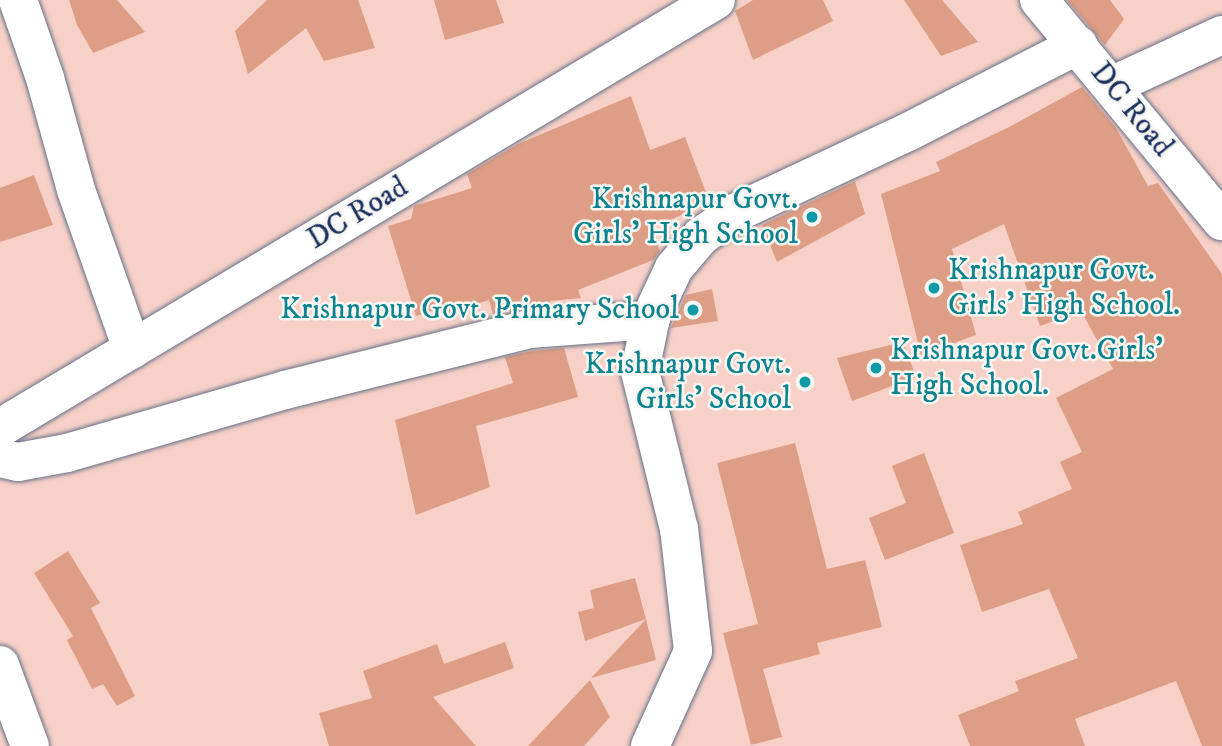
<!DOCTYPE html>
<style>
body{margin:0}
#map{position:relative;width:1222px;height:746px;overflow:hidden;background:#f0ebd7;font-family:"IM FELL DW Pica",serif}
div>[style]{position:absolute}
[style*='--x']{left:calc(var(--x)*1px);top:calc(var(--y)*1px);width:calc(var(--w)*1px);rotate:calc(var(--a)*1deg)}
.built>*{inset:0;background:#f7d1c8;transform-origin:0 0}
.building>*{inset:0;background:#dd9e85}
.roads{filter:drop-shadow(0 0 2px #667188) drop-shadow(0 0 2px #667188)}
.minor>*{height:38px;margin:-19px;padding:0 19px;transform-origin:19px;border-radius:19px;background:#fff}
.dots>*{width:19px;height:19px;translate:-50% -50%;box-sizing:border-box;border:4px solid #f6f6f2;border-radius:50%}
span{translate:-50% -50%;white-space:nowrap;text-align:center;line-height:1.15;-webkit-text-stroke:5px #f6f6f2;paint-order:stroke}
.street-label{font-size:30px;color:#1b2f5e}
.culture-label{font-size:30px;color:#0d838f}
.right{translate:-100% -50%;text-align:right}
.left{translate:0 -50%;text-align:left}
</style>
<div id="map">
<div class="built">
<i style="left:0;top:0;width:1222px;height:746px"></i>
</div>
<div class="building">
<i style="clip-path:polygon(69px 0,117px 0,145px 32px,93px 53px,77px 25px)"></i>
<i style="clip-path:polygon(267px 0,358px 0,375px 48px,324px 61px,306px 28px,248px 74px,235px 31px)"></i>
<i style="clip-path:polygon(434px 0,496px 0,504px 23px,445px 40px)"></i>
<i style="clip-path:polygon(753px 0,823px 0,833px 21px,753px 60px,735px 11px)"></i>
<i style="clip-path:polygon(904px 0,942px 0,978px 42px,941px 56px)"></i>
<i style="clip-path:polygon(1067px 0,1110px 0,1124px 19px,1105px 45px)"></i>
<i style="clip-path:polygon(1082px 87px,1116px 128px,1148px 186px,1158px 183px,1222px 274px,1222px 746px,1202px 746px,1176px 681px,1075px 719px,1085px 746px,970px 746px,958px 715px,1019px 691px,1015px 681px,1078px 658px,1049px 589px,982px 612px,960px 545px,1023px 524px,1018px 512px,1072px 489px,1060px 462px,1082px 452px,1056px 398px,1113px 369px,1081px 311px,1040px 326px,1004px 224px,952px 249px,976px 335px,921px 355px,881px 194px,940px 171px,936px 162px,1009px 127px)"></i>
<i style="clip-path:polygon(631px 96px,650px 150px,685px 137px,710px 203px,651px 228px,660px 251px,653px 260px,578px 290px,581px 298px,550px 301px,551px 305px,493px 315px,489px 300px,446px 314px,444px 307px,416px 316px,388px 226px,411px 219px,414px 206px,472px 188px,467px 174px,518px 144px)"></i>
<i style="clip-path:polygon(34px 175px,53px 225px,0 242px,0 188px)"></i>
<i style="clip-path:polygon(855px 181px,865px 214px,777px 262px,762px 225px)"></i>
<i style="clip-path:polygon(712px 289px,718px 321px,671px 328px,686px 295px)"></i>
<i style="clip-path:polygon(903px 342px,916px 377px,852px 401px,837px 358px)"></i>
<i style="clip-path:polygon(564px 348px,578px 397px,476px 426px,490px 487px,416px 515px,395px 420px,513px 383px,505px 357px,532px 351px)"></i>
<i style="clip-path:polygon(795px 443px,827px 569px,865px 560px,882px 627px,817px 643px,820px 654px,763px 669px,782px 737px,751px 745px,723px 633px,758px 624px,717px 463px)"></i>
<i style="clip-path:polygon(924px 453px,954px 533px,885px 560px,869px 518px,906px 503px,892px 466px)"></i>
<i style="clip-path:polygon(68px 551px,100px 603px,91px 608px,135px 696px,117px 706px,103px 684px,92px 689px,67px 640px,73px 636px,34px 573px)"></i>
<i style="clip-path:polygon(635px 578px,646px 619px,585px 641px,578px 612px,594px 608px,590px 590px)"></i>
<i style="clip-path:polygon(646px 619px,656px 660px,591px 678px)"></i>
<i style="clip-path:polygon(505px 642px,514px 668px,433px 697px,476px 746px,329px 746px,319px 713px,372px 698px,363px 671px,437px 644px,444px 664px)"></i>
<i style="clip-path:polygon(590px 680px,610px 717px,584px 746px,528px 746px)"></i>
</div>
<div class="roads">
<div class="minor">
<i style="--x:18;--y:0;--w:83;--a:70.9"></i>
<i style="--x:45;--y:78;--w:116;--a:74.5"></i>
<i style="--x:76;--y:190;--w:169;--a:70.6"></i>
<i style="--x:1039;--y:0;--w:287;--a:50.4"></i>
<i style="--x:1111;--y:86;--w:122;--a:-24.7"></i>
<i style="--x:0;--y:428;--w:834;--a:-30.87"></i>
<i style="--x:0;--y:458;--w:18;--a:13"></i>
<i style="--x:18;--y:462;--w:50;--a:-10.4"></i>
<i style="--x:67;--y:453;--w:227;--a:-16.1"></i>
<i style="--x:285;--y:390;--w:252;--a:-14"></i>
<i style="--x:529;--y:329;--w:122;--a:-4.2"></i>
<i style="--x:0;--y:665;--w:86;--a:69.7"></i>
<i style="--x:650;--y:746;--w:104;--a:-65.6"></i>
<i style="--x:693;--y:651;--w:123;--a:-96.5"></i>
<i style="--x:679;--y:529;--w:163;--a:-103.9"></i>
<i style="--x:640;--y:371;--w:55;--a:-78.5"></i>
<i style="--x:651;--y:317;--w:54;--a:-64.9"></i>
<i style="--x:674;--y:268;--w:42;--a:-49.8"></i>
<i style="--x:701;--y:236;--w:41;--a:-34.1"></i>
<i style="--x:735;--y:213;--w:193;--a:-25.1"></i>
<i style="--x:910;--y:131;--w:189;--a:-27.1"></i>
</div>
</div>
<div class="dots">
<i style="left:812px;top:217px;background:#0f9aa8"></i>
<i style="left:934px;top:288px;background:#0f9aa8"></i>
<i style="left:693px;top:310px;background:#0f9aa8"></i>
<i style="left:876px;top:368px;background:#0f9aa8"></i>
<i style="left:805px;top:382px;background:#0f9aa8"></i>
</div>
<div class="street-label">
<span style="left:1131px;top:110px;rotate:51deg">DC Road</span>
<span style="left:358px;top:214px;rotate:-31deg">DC Road</span>
</div>
<div class="culture-label">
<span class="right" style="left:798px;top:217px">Krishnapur Govt.<br>Girls' High School</span>
<span class="left" style="left:948px;top:288px">Krishnapur Govt.<br>Girls' High School.</span>
<span class="right" style="left:679px;top:310px">Krishnapur Govt. Primary School</span>
<span class="left" style="left:890px;top:368px">Krishnapur Govt.Girls'<br>High School.</span>
<span class="right" style="left:791px;top:382px">Krishnapur Govt.<br>Girls' School</span>
</div>
</div>
